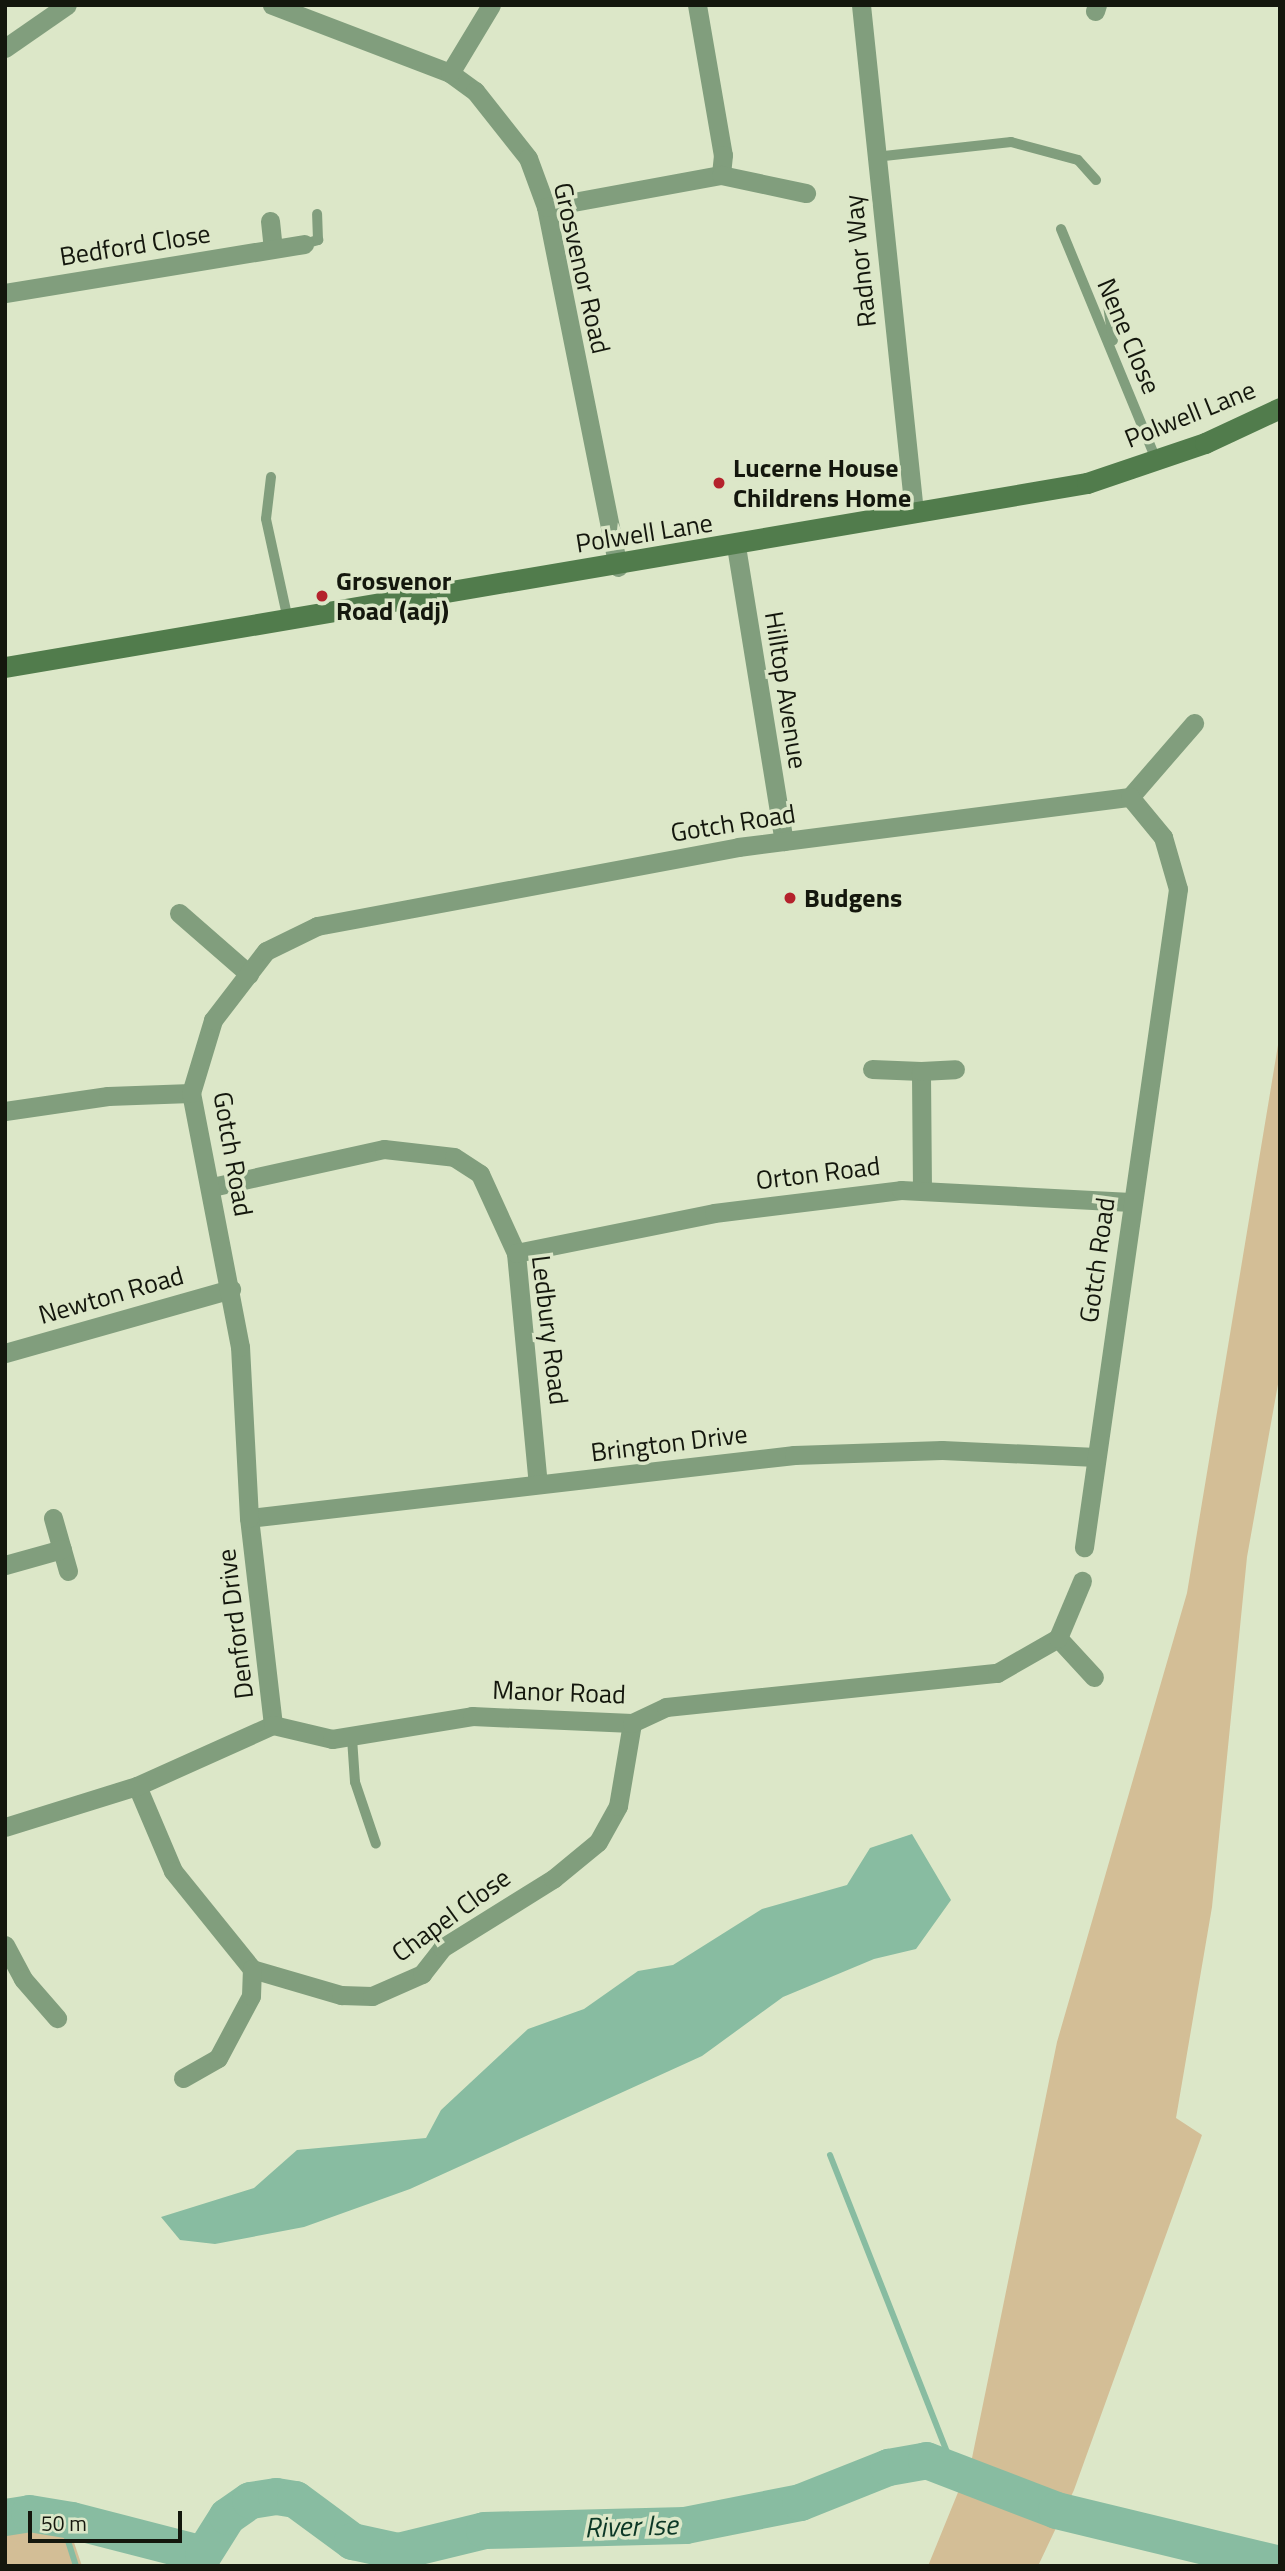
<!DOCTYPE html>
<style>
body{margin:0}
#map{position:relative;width:1285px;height:2571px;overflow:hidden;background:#dce7c8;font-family:"Titillium Web",sans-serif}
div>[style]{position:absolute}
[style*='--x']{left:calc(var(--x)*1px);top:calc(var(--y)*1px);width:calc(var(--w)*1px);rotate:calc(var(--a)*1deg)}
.green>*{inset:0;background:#d3be96}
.water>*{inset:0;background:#88bca1}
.stream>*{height:6px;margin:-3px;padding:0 3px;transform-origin:3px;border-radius:3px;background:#88bca1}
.river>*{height:37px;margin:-18.5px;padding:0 18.5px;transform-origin:18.5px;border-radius:18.5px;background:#88bca1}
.lane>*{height:10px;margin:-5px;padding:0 5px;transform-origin:5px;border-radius:5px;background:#819e7d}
.street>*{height:19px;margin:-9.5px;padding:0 9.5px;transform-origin:9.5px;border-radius:9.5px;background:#819e7d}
.secondary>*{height:21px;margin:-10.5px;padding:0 10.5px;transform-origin:10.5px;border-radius:10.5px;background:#517c4c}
.dots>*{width:19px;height:19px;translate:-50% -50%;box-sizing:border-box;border:4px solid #dce7c8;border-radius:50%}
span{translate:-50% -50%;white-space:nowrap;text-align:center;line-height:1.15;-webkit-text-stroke:7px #dce7c8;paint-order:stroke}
.street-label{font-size:26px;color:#14170d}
.poi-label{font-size:26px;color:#14170d;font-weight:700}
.left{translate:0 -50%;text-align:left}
.water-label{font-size:28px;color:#0c3826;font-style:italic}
.frame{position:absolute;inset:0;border:7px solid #14170d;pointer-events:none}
.scale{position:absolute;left:28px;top:2511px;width:154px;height:32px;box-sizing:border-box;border:4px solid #14170d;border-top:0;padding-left:9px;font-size:21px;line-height:24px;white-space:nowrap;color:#14170d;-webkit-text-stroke:5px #dce7c8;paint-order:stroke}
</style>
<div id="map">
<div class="green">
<i style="clip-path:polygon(1280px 1033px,1280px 1373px,1247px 1557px,1212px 1907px,1176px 2118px,1202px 2135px,1074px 2490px,1038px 2566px,928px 2566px,972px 2458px,1057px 2042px,1187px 1593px)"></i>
<i style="clip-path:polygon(5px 2498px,64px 2513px,82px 2566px,5px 2566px)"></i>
</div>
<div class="water">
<i style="clip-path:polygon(912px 1834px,951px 1900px,916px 1949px,874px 1959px,783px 1997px,702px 2056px,410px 2189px,304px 2227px,215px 2244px,180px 2240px,161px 2217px,254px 2188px,297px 2150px,426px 2138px,441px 2110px,528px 2029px,584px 2009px,638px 1971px,673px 1965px,762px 1909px,847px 1885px,870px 1848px)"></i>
</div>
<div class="stream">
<i style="--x:830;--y:2155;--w:336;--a:68.5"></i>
<i style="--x:61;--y:2519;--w:49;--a:72.3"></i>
</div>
<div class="river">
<i style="--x:5;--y:2517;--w:24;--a:-9"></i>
<i style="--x:29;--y:2513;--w:43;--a:9.5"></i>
<i style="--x:71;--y:2520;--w:136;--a:14.4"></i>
<i style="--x:203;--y:2554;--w:45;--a:-57.7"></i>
<i style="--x:227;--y:2516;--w:28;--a:-35"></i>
<i style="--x:250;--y:2500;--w:26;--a:-9"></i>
<i style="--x:276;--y:2496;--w:19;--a:9"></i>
<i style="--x:295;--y:2499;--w:71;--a:36.4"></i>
<i style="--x:352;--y:2541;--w:47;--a:12.3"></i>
<i style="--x:398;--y:2551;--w:89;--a:-13.7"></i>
<i style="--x:484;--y:2530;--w:201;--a:-1.4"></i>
<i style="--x:685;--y:2525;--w:117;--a:-11.3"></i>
<i style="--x:800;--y:2502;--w:95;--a:-21.7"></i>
<i style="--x:888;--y:2467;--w:39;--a:-10"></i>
<i style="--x:926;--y:2460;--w:139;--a:21"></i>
<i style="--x:1056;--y:2510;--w:230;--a:13.6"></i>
</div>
<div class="lane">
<i style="--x:875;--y:157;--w:137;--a:-6.3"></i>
<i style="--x:1011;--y:142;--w:69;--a:15"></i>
<i style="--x:1078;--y:160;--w:27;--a:48"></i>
<i style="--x:1061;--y:229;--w:249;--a:67.6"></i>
<i style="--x:304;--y:244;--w:15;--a:-16"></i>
<i style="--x:318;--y:240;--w:26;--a:-92"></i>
<i style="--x:1106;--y:290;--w:51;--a:82.2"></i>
<i style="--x:271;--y:477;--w:42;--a:96.8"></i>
<i style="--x:266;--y:519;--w:103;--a:77.7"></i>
<i style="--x:352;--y:1738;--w:44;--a:86.1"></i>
<i style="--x:355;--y:1782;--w:65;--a:71.3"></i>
</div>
<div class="street">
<i style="--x:272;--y:5;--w:191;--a:20.9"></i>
<i style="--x:450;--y:73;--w:31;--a:36"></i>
<i style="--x:475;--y:91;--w:85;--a:51.7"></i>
<i style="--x:528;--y:158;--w:52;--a:69.8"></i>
<i style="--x:546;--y:207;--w:367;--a:78.7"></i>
<i style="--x:697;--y:5;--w:152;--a:80.2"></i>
<i style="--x:723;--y:155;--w:20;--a:96"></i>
<i style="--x:861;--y:5;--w:510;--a:84.03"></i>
<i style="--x:1095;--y:11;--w:6;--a:-72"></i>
<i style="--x:5;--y:48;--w:75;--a:-34.7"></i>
<i style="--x:450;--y:73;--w:79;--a:-58.9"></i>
<i style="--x:546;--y:207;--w:178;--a:-10.4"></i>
<i style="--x:721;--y:175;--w:87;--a:12"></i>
<i style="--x:270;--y:221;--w:27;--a:84"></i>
<i style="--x:5;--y:293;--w:303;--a:-9.3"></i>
<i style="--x:736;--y:546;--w:299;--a:80.8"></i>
<i style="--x:1130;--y:797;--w:98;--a:-49.1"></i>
<i style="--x:179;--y:913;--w:93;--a:41.1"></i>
<i style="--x:872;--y:1069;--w:49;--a:2.3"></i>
<i style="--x:5;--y:1111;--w:104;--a:-8.3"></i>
<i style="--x:108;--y:1096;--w:83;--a:-2.1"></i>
<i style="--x:212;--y:1187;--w:176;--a:-12.5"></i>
<i style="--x:384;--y:1149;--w:70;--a:6.5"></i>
<i style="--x:454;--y:1157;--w:31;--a:33"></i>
<i style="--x:480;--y:1174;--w:87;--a:65.5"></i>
<i style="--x:516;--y:1253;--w:232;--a:84.6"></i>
<i style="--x:922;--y:1190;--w:119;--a:-90.5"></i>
<i style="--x:921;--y:1071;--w:34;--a:-3"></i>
<i style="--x:516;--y:1253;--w:202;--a:-11.4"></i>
<i style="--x:714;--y:1213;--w:188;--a:-7"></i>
<i style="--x:901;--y:1190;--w:230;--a:3"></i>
<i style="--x:5;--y:1353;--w:235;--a:-15.8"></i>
<i style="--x:53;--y:1518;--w:55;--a:74.2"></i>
<i style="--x:249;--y:1518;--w:549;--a:-6.59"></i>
<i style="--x:794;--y:1455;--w:148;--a:-1.9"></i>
<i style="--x:942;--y:1450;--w:154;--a:2.6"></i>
<i style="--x:5;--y:1565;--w:59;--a:-15.7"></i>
<i style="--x:1058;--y:1638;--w:53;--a:47.3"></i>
<i style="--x:273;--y:1725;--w:208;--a:-96.6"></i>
<i style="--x:249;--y:1518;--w:171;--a:-93"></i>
<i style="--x:240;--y:1347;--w:259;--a:-100.9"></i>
<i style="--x:191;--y:1093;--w:76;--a:-73.2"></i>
<i style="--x:213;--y:1020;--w:87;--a:-52.5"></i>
<i style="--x:266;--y:951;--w:57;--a:-26.1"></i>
<i style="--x:317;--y:926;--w:428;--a:-10.6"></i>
<i style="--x:738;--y:847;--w:395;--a:-7.3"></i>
<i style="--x:1130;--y:797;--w:52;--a:50.5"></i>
<i style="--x:1163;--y:837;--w:54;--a:73.9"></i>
<i style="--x:1178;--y:889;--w:665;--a:98.13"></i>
<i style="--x:137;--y:1786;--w:92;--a:67"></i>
<i style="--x:173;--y:1871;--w:126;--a:51.1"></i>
<i style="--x:252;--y:1969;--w:93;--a:16.3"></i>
<i style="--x:341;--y:1995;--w:31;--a:2"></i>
<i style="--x:372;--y:1996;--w:55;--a:-23.7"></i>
<i style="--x:422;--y:1974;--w:33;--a:-52"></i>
<i style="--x:442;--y:1948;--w:131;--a:-31.9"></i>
<i style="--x:553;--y:1879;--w:58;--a:-39.4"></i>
<i style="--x:598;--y:1842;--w:41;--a:-60.9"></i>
<i style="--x:618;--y:1806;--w:84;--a:-80.4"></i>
<i style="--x:5;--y:1827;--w:138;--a:-17.3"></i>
<i style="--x:137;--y:1786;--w:149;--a:-24.2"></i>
<i style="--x:273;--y:1725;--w:61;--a:13.3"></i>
<i style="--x:332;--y:1739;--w:142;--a:-9.3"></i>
<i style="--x:472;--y:1716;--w:160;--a:2.5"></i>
<i style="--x:632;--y:1723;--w:38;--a:-25"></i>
<i style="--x:666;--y:1707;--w:333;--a:-5.9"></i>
<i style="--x:997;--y:1673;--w:70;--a:-29.8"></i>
<i style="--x:1058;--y:1638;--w:62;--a:-67.2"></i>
<i style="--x:5;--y:1945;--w:38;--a:62"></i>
<i style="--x:23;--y:1979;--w:52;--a:48.9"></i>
<i style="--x:183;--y:2078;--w:40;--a:-29.7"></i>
<i style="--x:218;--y:2058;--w:70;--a:-62"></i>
<i style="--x:251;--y:1996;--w:27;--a:-88"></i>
</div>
<div class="secondary">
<i style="--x:5;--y:667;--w:1098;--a:-9.65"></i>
<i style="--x:1087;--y:483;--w:125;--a:-18.7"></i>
<i style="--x:1205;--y:443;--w:83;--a:-25"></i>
</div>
<div class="dots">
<i style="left:719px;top:483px;background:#b4222c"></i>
<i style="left:322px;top:596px;background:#b4222c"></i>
<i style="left:790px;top:898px;background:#b4222c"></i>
</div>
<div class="street-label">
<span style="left:135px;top:245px;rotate:-9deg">Bedford Close</span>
<span style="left:860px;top:261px;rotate:-96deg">Radnor Way</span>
<span style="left:582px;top:268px;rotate:77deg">Grosvenor Road</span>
<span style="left:1129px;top:336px;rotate:67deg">Nene Close</span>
<span style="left:1190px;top:414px;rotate:-22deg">Polwell Lane</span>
<span style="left:644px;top:533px;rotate:-9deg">Polwell Lane</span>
<span style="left:786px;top:690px;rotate:81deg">Hilltop Avenue</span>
<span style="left:733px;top:823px;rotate:-9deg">Gotch Road</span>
<span style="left:233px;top:1154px;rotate:80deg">Gotch Road</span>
<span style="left:818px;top:1173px;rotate:-7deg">Orton Road</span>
<span style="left:1097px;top:1260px;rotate:-82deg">Gotch Road</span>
<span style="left:111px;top:1295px;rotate:-16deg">Newton Road</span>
<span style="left:550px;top:1330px;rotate:83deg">Ledbury Road</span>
<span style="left:669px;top:1443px;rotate:-7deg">Brington Drive</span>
<span style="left:235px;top:1624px;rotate:-97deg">Denford Drive</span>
<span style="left:559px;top:1692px;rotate:2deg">Manor Road</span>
<span style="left:451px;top:1915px;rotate:-36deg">Chapel Close</span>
</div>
<div class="poi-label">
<span class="left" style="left:733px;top:483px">Lucerne House<br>Childrens Home</span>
<span class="left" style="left:336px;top:596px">Grosvenor<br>Road (adj)</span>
<span class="left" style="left:804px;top:898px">Budgens</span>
</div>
<div class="water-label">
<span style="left:631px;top:2526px;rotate:-2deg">River Ise</span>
</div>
<div class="frame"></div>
<div class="scale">50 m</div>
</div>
